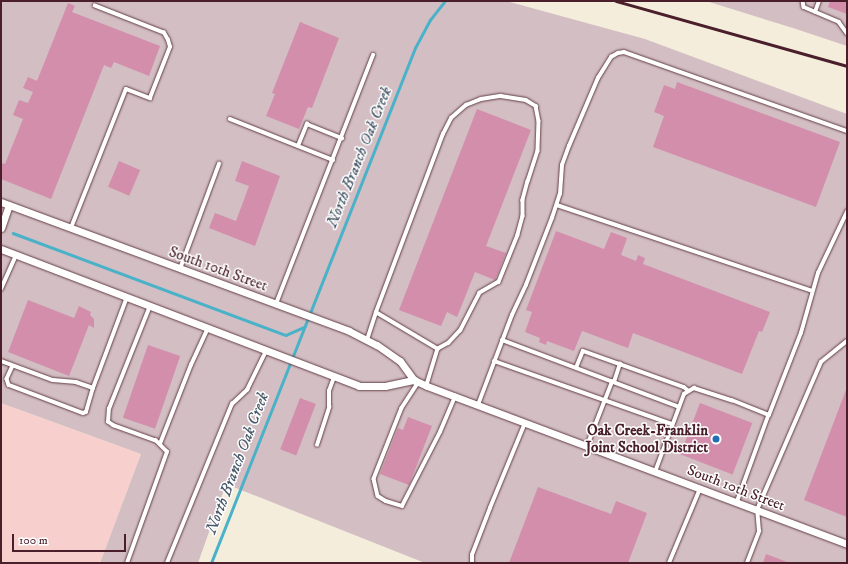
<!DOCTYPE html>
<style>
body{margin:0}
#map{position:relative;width:848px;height:564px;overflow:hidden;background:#f5eddb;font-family:"IM FELL DW Pica",serif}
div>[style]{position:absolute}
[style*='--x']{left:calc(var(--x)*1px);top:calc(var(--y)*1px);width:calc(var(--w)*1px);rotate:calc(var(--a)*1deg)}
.built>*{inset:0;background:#f7d0cd}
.industrial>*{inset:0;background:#d2bec3}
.stream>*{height:2.5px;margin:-1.25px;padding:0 1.25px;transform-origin:1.25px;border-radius:1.25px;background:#4ab2c8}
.building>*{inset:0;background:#d38eac;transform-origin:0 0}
.roads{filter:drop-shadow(0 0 1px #643e45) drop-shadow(0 0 1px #643e45)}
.service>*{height:3.5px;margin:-1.75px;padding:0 1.75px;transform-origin:1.75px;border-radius:1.75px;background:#fff}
.minor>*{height:7px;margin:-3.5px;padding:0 3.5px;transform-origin:3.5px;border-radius:3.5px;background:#fff}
.rail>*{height:2.5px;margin:-1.25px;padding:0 1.25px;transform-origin:1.25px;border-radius:1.25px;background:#4a1f2b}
.dots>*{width:11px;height:11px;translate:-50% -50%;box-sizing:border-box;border:2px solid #fff;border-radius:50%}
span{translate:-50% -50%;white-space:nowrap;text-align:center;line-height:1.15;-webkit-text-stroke:3px #fff;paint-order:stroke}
.street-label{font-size:15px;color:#4a1f2b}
.poi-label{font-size:15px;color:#4a1f2b;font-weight:700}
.right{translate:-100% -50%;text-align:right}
.water-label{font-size:16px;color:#4a5a6a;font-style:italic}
.frame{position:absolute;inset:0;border:2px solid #4a1f2b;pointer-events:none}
.scale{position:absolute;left:12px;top:534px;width:114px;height:18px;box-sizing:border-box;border:2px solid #4a1f2b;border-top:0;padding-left:5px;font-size:12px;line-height:14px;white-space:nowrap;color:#4a1f2b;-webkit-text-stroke:3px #fff;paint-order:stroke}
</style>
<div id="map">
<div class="built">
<i style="clip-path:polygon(1px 403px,141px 454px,100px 563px,1px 563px)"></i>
</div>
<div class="industrial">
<i style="clip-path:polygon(1px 1px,506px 1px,645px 39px,847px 114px,847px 563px,425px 563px,226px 484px,198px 563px,100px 563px,141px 454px,1px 403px)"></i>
<i style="clip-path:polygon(706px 1px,847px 1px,847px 46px,793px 28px)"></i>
</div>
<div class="stream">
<i style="--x:13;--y:233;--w:291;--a:20.5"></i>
<i style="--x:286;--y:335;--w:20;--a:-24"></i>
<i style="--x:211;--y:563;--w:554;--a:-68.39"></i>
<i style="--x:415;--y:48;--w:32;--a:-62"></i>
<i style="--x:430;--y:20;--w:24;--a:-52"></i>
</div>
<div class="building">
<i style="clip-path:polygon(830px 1px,847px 1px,847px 14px,828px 7px)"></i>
<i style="clip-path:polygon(68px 3px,75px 6px,72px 12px,160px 46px,149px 76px,114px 62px,111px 68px,104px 65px,51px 199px,1px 179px,1px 163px,5px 164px,23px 119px,13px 115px,19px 100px,28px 103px,33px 92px,23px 88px,28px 77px,37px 81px)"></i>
<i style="clip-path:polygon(300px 22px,339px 38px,312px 108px,308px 107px,299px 129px,266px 116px,275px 94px,272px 93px)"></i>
<i style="clip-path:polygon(677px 82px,840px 142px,816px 207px,653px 147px,664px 116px,654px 112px,664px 85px,675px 89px)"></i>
<i style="clip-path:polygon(477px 109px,531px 130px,486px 246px,506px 253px,495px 280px,475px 272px,457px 317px,447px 312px,441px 326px,399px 310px)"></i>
<i style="left:119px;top:161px;width:23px;height:28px;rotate:23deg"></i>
<i style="clip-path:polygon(242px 161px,280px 176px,255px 246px,209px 228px,215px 213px,236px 221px,249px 186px,235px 181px)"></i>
<i style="clip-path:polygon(556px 231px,604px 249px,611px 232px,627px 238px,621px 255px,636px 261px,638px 255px,645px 258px,643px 264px,770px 312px,762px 332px,759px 331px,742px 374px,633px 333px,628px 348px,582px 331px,574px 351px,547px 341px,546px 345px,539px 342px,540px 338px,525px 332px,532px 312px,526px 310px)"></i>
<i style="clip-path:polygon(28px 300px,74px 318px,79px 306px,91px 312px,90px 315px,94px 319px,94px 328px,89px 325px,69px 376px,8px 352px)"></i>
<i style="left:148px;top:345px;width:34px;height:77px;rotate:19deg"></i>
<i style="clip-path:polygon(846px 390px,847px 390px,847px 517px,804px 500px)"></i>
<i style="left:300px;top:398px;width:17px;height:55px;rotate:21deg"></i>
<i style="left:700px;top:403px;width:56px;height:55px;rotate:21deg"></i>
<i style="clip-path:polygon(408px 417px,432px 426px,409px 485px,380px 474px,398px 428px,403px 430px)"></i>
<i style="clip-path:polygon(538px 487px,611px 514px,616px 501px,647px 513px,628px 563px,509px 563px)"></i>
<i style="clip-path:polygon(766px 554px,787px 562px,787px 563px,763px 563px)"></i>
</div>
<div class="roads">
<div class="service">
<i style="--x:803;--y:1;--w:6;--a:81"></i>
<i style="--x:804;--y:7;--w:38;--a:23"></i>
<i style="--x:839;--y:22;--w:14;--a:54"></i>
<i style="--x:815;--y:12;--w:12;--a:-70"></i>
<i style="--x:230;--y:119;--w:111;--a:21.7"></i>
<i style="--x:298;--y:146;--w:24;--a:-68"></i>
<i style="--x:307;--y:124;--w:38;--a:22"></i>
<i style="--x:557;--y:205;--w:269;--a:18.6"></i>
<i style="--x:71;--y:228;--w:149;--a:-68.4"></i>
<i style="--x:126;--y:89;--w:26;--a:21"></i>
<i style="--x:150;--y:98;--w:55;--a:-68.6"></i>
<i style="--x:170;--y:47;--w:7;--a:-106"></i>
<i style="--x:168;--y:40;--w:8;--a:-120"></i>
<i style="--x:164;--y:33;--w:74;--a:-158.6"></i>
<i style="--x:180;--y:269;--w:112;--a:-69.6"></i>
<i style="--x:1;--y:289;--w:37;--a:-66"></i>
<i style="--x:276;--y:304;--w:267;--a:-68.7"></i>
<i style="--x:376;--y:312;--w:190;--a:-69.4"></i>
<i style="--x:443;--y:134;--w:18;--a:-63"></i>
<i style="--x:451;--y:118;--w:20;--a:-41"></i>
<i style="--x:466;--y:105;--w:16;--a:-22"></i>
<i style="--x:481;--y:99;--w:20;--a:-9"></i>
<i style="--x:501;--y:96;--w:25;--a:9"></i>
<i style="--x:526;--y:100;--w:12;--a:31"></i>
<i style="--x:536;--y:106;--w:15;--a:79"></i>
<i style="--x:539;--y:121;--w:30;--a:92"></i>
<i style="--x:538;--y:151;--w:32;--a:108"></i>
<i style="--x:528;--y:181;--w:20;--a:105"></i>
<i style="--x:523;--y:200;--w:16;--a:90"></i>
<i style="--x:523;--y:216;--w:20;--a:105"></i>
<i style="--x:518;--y:235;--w:51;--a:112"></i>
<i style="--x:499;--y:282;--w:22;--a:150"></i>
<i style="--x:480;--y:293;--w:42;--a:117.2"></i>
<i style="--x:461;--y:330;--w:18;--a:133"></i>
<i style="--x:449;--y:343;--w:13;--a:151"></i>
<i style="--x:367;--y:340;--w:29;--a:-72"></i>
<i style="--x:376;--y:312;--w:72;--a:30.8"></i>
<i style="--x:438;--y:349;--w:39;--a:107"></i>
<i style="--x:502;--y:340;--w:189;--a:20.7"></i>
<i style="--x:1;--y:361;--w:55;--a:20.1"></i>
<i style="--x:53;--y:380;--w:23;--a:5"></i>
<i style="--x:76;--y:382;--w:18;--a:19"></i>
<i style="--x:93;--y:388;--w:97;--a:-69.5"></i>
<i style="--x:494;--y:361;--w:189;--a:19.5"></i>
<i style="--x:13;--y:366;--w:14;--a:115"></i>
<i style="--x:7;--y:379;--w:6;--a:72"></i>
<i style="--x:9;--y:385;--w:79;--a:20.7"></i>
<i style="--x:83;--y:413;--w:3;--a:-18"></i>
<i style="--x:86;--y:412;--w:25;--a:-74"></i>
<i style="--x:576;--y:368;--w:18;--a:-68"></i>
<i style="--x:583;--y:351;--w:107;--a:19.6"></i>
<i style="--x:684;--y:387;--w:6;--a:39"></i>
<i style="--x:419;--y:382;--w:31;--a:123"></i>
<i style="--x:402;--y:408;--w:76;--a:111.5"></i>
<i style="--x:374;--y:479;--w:17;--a:77"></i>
<i style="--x:378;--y:496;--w:9;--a:32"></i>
<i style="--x:386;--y:501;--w:17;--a:17"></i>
<i style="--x:402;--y:506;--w:83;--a:-62.8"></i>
<i style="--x:440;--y:432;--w:39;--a:-67"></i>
<i style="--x:614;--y:382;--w:19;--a:-72"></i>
<i style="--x:478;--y:405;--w:96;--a:-69.3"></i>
<i style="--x:512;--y:315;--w:33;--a:-65"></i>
<i style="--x:526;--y:285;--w:72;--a:-68.8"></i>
<i style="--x:552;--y:218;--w:25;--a:-72"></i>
<i style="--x:560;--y:194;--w:29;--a:-86"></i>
<i style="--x:562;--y:165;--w:20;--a:-70"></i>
<i style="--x:569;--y:146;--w:74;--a:-66.9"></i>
<i style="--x:598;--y:78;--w:25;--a:-58"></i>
<i style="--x:611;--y:57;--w:8;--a:-30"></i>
<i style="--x:618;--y:53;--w:6;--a:-9"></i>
<i style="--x:624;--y:52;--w:237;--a:19.5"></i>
<i style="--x:769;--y:415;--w:88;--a:-68.7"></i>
<i style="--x:801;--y:333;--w:62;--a:-74.2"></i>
<i style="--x:818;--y:273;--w:68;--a:-64.6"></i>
<i style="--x:160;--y:444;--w:85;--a:-68.6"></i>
<i style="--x:191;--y:365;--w:41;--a:-65.3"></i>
<i style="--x:317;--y:445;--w:40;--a:-72"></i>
<i style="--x:329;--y:407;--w:16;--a:-90"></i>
<i style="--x:329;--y:391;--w:15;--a:-70"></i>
<i style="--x:587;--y:446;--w:69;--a:-68.7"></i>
<i style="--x:655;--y:472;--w:83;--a:-69.6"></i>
<i style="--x:684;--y:394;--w:12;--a:-31"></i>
<i style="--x:694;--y:388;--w:40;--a:18"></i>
<i style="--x:732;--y:400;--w:40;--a:22"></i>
<i style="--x:769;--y:415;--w:94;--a:110"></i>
<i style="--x:127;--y:563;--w:118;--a:-70.2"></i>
<i style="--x:167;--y:452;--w:16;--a:-135"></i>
<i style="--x:156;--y:441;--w:45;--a:-160.3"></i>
<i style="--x:114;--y:426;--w:7;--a:-146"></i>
<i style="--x:108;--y:422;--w:13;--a:-86"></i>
<i style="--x:109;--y:409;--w:111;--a:-68.3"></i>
<i style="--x:167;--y:563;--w:172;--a:-67.8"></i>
<i style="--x:232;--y:404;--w:21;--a:-43"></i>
<i style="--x:247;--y:390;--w:43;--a:-64"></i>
<i style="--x:472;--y:563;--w:8;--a:-90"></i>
<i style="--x:472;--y:555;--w:50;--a:-69"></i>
<i style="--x:490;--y:508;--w:92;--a:-67.6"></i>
<i style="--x:669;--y:563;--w:80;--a:-67.3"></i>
<i style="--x:747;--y:563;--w:34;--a:-69"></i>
<i style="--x:759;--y:531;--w:21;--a:-95"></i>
<i style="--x:757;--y:510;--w:161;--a:-66.6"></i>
<i style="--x:821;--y:362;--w:33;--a:-39"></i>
</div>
<div class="minor">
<i style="--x:1;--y:202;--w:371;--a:20.3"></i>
<i style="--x:349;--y:331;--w:31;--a:27"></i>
<i style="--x:377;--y:345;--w:28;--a:35"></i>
<i style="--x:400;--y:361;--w:24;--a:54"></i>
<i style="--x:414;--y:380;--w:14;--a:25"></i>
<i style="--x:427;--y:386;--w:449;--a:20.6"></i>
<i style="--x:1;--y:228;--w:24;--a:-71"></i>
<i style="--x:1;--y:249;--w:383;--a:20.9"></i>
<i style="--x:359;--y:386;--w:26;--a:0"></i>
<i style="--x:385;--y:386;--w:30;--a:-12"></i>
</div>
</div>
<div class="rail">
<i style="--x:616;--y:1;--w:240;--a:15.7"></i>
</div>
<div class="dots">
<i style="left:716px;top:439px;background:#1f6fb2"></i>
</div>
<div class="street-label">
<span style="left:218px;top:269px;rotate:20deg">South 10th Street</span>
<span style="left:736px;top:488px;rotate:21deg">South 10th Street</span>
</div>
<div class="poi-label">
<span class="right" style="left:708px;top:439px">Oak Creek-Franklin<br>Joint School District</span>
</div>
<div class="water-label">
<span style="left:359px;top:157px;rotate:-68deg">North Branch Oak Creek</span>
<span style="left:237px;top:463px;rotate:-69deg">North Branch Oak Creek</span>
</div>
<div class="frame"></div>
<div class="scale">100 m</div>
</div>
